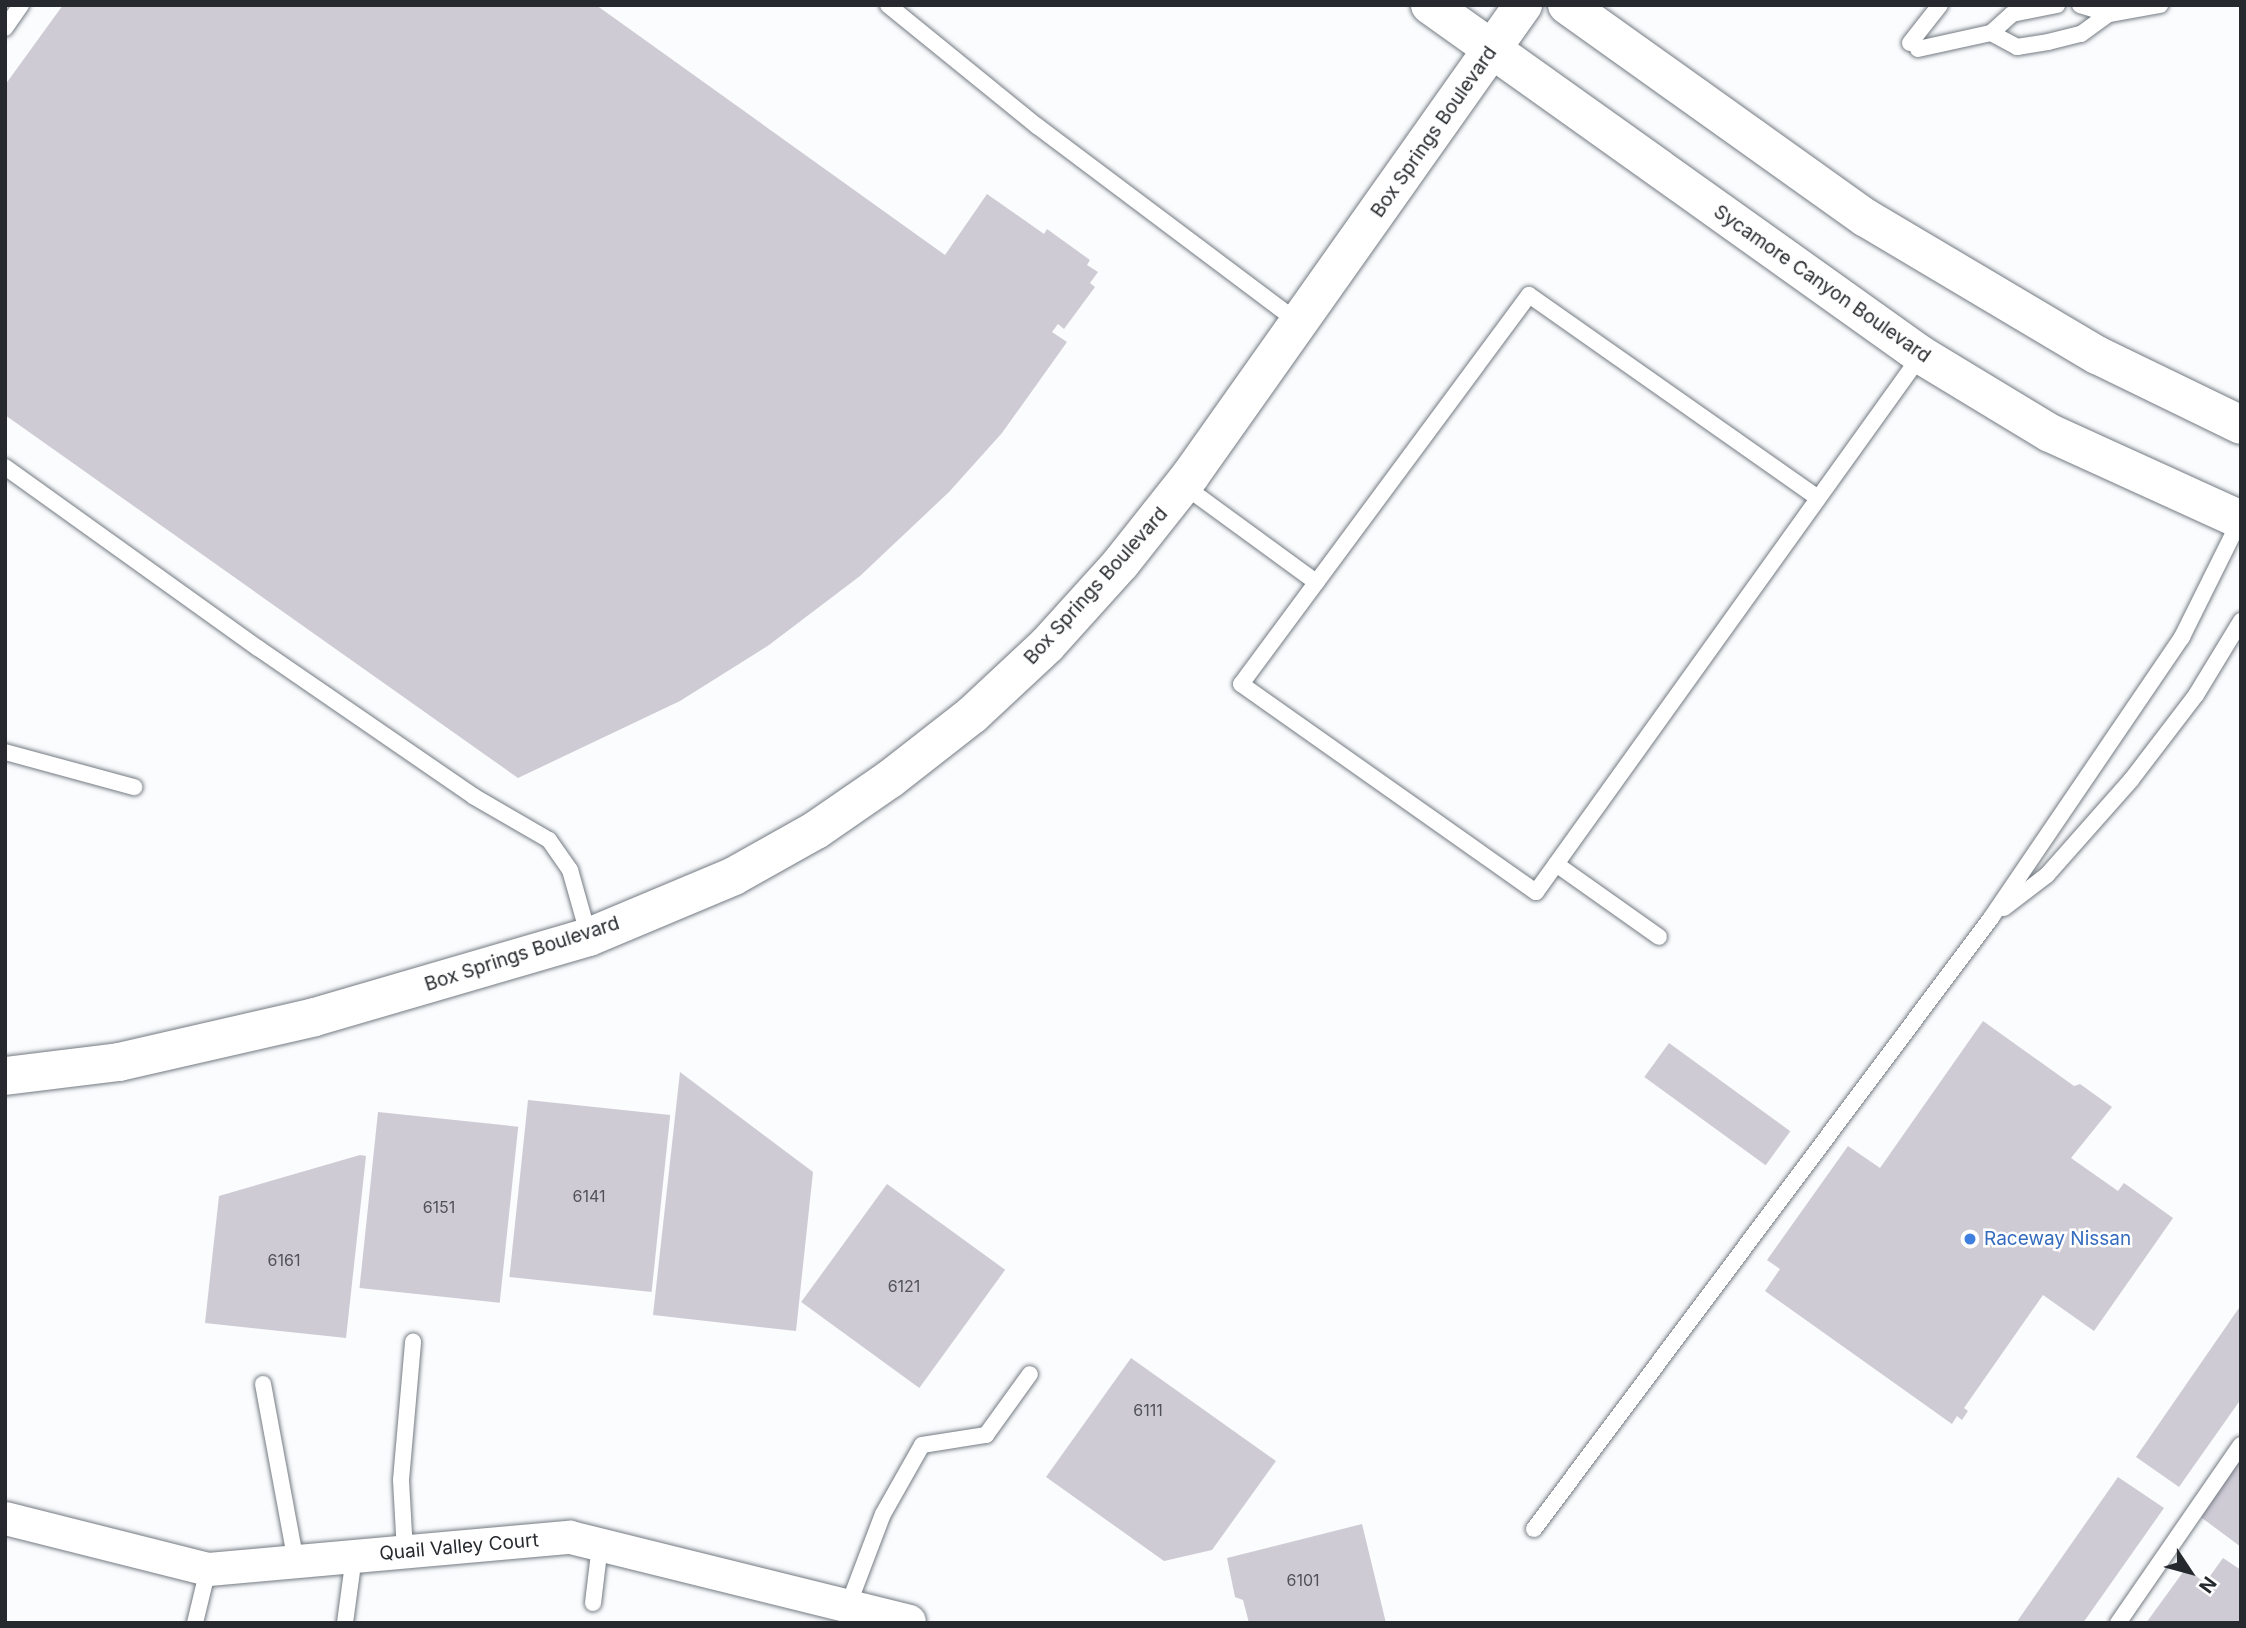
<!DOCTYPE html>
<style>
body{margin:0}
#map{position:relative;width:2246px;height:1628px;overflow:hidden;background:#fafcfd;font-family:Inter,sans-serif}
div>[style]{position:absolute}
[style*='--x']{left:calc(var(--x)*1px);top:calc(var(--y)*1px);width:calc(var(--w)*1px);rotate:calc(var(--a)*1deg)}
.building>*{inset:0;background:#cfcbd5;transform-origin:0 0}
.roads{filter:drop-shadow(0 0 2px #747b83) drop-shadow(0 0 2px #747b83)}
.service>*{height:16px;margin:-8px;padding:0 8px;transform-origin:8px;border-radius:8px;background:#fff}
.minor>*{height:33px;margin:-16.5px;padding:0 16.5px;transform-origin:16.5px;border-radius:16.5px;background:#fff}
.tertiary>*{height:38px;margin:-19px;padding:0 19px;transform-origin:19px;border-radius:19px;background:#fff}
.secondary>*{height:38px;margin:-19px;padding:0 19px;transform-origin:19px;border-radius:19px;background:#fff}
.dots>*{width:19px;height:19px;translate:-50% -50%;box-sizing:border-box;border:4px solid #fff;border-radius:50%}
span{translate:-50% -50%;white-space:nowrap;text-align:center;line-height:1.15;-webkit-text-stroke:5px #fff;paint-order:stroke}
.number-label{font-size:16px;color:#505257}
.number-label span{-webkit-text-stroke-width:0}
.street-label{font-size:19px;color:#26292d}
.shop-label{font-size:19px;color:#366cbe}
.left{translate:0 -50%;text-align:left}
.frame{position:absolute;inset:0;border:7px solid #26292d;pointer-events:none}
.north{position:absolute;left:2155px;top:1537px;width:70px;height:70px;-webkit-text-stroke:5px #fff;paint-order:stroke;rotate:126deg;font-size:19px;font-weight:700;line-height:28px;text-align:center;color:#26292d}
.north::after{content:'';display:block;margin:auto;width:24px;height:32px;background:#26292d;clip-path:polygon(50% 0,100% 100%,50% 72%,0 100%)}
</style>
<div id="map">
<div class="building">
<i style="clip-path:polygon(63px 5px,596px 5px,945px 255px,987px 194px,1044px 234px,1047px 229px,1090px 260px,1087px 265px,1098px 272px,1090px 283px,1095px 287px,1064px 329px,1058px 324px,1052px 332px,1067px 342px,1002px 433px,949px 492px,860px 576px,769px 645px,680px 701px,518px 778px,5px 415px,5px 85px)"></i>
<i style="clip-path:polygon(1983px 1021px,2074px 1086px,2080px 1084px,2112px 1107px,2071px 1158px,2118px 1191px,2124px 1183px,2173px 1218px,2094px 1331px,2043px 1295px,1964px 1408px,1968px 1411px,1962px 1420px,1957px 1416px,1952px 1424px,1765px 1291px,1780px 1269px,1767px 1260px,1848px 1146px,1880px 1168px)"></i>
<i style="left:1669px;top:1043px;width:150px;height:42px;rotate:36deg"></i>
<i style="clip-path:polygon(680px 1072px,813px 1172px,796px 1331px,653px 1315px)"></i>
<i style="left:528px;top:1100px;width:143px;height:178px;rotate:6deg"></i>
<i style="left:378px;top:1112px;width:141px;height:177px;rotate:6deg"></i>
<i style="clip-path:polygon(360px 1155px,366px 1156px,346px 1338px,205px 1323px,219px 1196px)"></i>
<i style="left:887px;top:1184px;width:146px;height:146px;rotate:36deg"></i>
<i style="clip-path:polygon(2241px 1305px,2241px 1399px,2179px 1487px,2136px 1457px)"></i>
<i style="clip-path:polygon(1131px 1358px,1276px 1461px,1212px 1550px,1164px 1561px,1046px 1477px)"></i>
<i style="clip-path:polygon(2241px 1457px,2241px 1547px,2198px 1515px)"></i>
<i style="clip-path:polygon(2118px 1477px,2164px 1508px,2083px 1623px,2016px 1623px)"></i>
<i style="clip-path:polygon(1362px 1524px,1386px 1623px,1249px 1623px,1243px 1600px,1235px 1597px,1227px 1558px)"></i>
<i style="clip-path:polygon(2223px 1558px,2241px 1570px,2241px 1623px,2146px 1623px,2186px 1568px,2205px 1583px)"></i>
</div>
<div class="roads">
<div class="service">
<i style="--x:888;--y:5;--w:192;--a:39.1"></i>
<i style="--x:1037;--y:126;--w:328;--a:36.9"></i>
<i style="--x:2080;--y:5;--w:30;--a:17"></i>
<i style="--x:2109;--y:14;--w:52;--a:-10"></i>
<i style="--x:5;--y:28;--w:28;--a:-55"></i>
<i style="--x:1991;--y:33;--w:30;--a:28"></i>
<i style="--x:2017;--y:47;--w:31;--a:-9"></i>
<i style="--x:2048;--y:42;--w:34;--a:-14"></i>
<i style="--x:2081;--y:34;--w:34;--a:-36"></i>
<i style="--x:1910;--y:43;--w:48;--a:-51.7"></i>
<i style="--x:1918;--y:49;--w:75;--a:-12.4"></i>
<i style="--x:1991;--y:33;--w:28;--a:-42"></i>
<i style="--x:2012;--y:14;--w:46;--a:-11.3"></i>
<i style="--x:5;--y:467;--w:311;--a:35.6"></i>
<i style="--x:258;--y:648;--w:261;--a:34.5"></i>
<i style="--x:473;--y:796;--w:88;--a:30.1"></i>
<i style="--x:549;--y:840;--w:37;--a:55"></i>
<i style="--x:570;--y:870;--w:70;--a:74.2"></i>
<i style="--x:1183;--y:485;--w:165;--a:36.1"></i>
<i style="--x:1818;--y:498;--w:353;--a:-144.9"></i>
<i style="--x:1529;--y:295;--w:484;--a:126.5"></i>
<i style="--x:1241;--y:684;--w:361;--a:35.2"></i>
<i style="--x:1536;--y:892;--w:661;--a:-54.36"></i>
<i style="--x:5;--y:752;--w:134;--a:15.2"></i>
<i style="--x:1556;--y:864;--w:126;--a:35.3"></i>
<i style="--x:2004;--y:908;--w:54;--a:-37.5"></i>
<i style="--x:2047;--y:875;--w:127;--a:-48.5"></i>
<i style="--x:2131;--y:780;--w:107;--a:-52.6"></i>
<i style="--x:2196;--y:695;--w:87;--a:-58.7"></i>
<i style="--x:263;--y:1384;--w:181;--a:79.5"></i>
<i style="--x:1534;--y:1529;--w:763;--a:-53.21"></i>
<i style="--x:1991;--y:918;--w:340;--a:-55.8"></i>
<i style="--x:2182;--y:637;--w:131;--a:-63.6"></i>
<i style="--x:405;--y:1552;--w:72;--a:-93.2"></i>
<i style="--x:401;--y:1480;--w:139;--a:-85"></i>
<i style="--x:593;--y:1603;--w:58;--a:-83.1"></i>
<i style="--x:848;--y:1606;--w:98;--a:-69.2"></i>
<i style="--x:883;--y:1514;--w:79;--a:-60.5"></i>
<i style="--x:922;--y:1445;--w:65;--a:-8.9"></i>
<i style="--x:986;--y:1435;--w:75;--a:-54.2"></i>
<i style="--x:195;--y:1623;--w:56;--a:-76.5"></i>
<i style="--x:345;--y:1623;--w:68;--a:-82.3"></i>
<i style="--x:2118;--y:1623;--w:216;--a:-55.4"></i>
</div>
<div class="minor">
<i style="--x:5;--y:1518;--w:209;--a:14.1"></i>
<i style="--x:208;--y:1569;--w:363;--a:-5.1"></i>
<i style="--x:570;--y:1537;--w:349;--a:13.9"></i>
</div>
<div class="tertiary">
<i style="--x:5;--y:1076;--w:115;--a:-7"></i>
<i style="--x:119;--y:1062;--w:201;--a:-12.9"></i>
<i style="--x:315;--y:1017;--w:285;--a:-16.3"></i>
<i style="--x:589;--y:937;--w:157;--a:-22.8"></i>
<i style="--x:734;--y:876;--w:94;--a:-29.3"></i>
<i style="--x:816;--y:830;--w:90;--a:-34.6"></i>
<i style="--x:890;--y:779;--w:104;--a:-38"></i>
<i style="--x:972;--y:715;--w:103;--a:-43"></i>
<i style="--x:1047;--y:645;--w:110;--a:-47.9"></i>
<i style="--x:1121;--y:563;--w:111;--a:-51.6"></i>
<i style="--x:1190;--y:476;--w:577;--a:-54.74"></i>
</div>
<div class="secondary">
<i style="--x:1430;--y:5;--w:603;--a:35.48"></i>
<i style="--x:1921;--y:355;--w:151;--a:31.2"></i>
<i style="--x:2050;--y:433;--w:210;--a:24.5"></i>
<i style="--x:1567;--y:5;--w:367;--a:35.5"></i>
<i style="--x:1866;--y:218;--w:269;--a:30.7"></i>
<i style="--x:2097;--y:355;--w:160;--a:25.9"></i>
</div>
</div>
<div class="dots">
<i style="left:1970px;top:1239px;background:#3f7fe0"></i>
</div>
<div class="number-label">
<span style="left:589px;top:1196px">6141</span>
<span style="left:439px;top:1207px">6151</span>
<span style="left:284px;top:1260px">6161</span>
<span style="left:904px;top:1286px">6121</span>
<span style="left:1148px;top:1410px">6111</span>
<span style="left:1303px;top:1580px">6101</span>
</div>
<div class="street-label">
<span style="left:1434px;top:132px;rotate:-55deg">Box Springs Boulevard</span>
<span style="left:1822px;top:284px;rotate:35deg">Sycamore Canyon Boulevard</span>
<span style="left:1096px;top:586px;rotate:-48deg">Box Springs Boulevard</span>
<span style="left:522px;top:954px;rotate:-18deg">Box Springs Boulevard</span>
<span style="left:459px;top:1547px;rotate:-5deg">Quail Valley Court</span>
</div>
<div class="shop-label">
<span class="left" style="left:1984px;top:1239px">Raceway Nissan</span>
</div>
<div class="frame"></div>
<div class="north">N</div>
</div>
